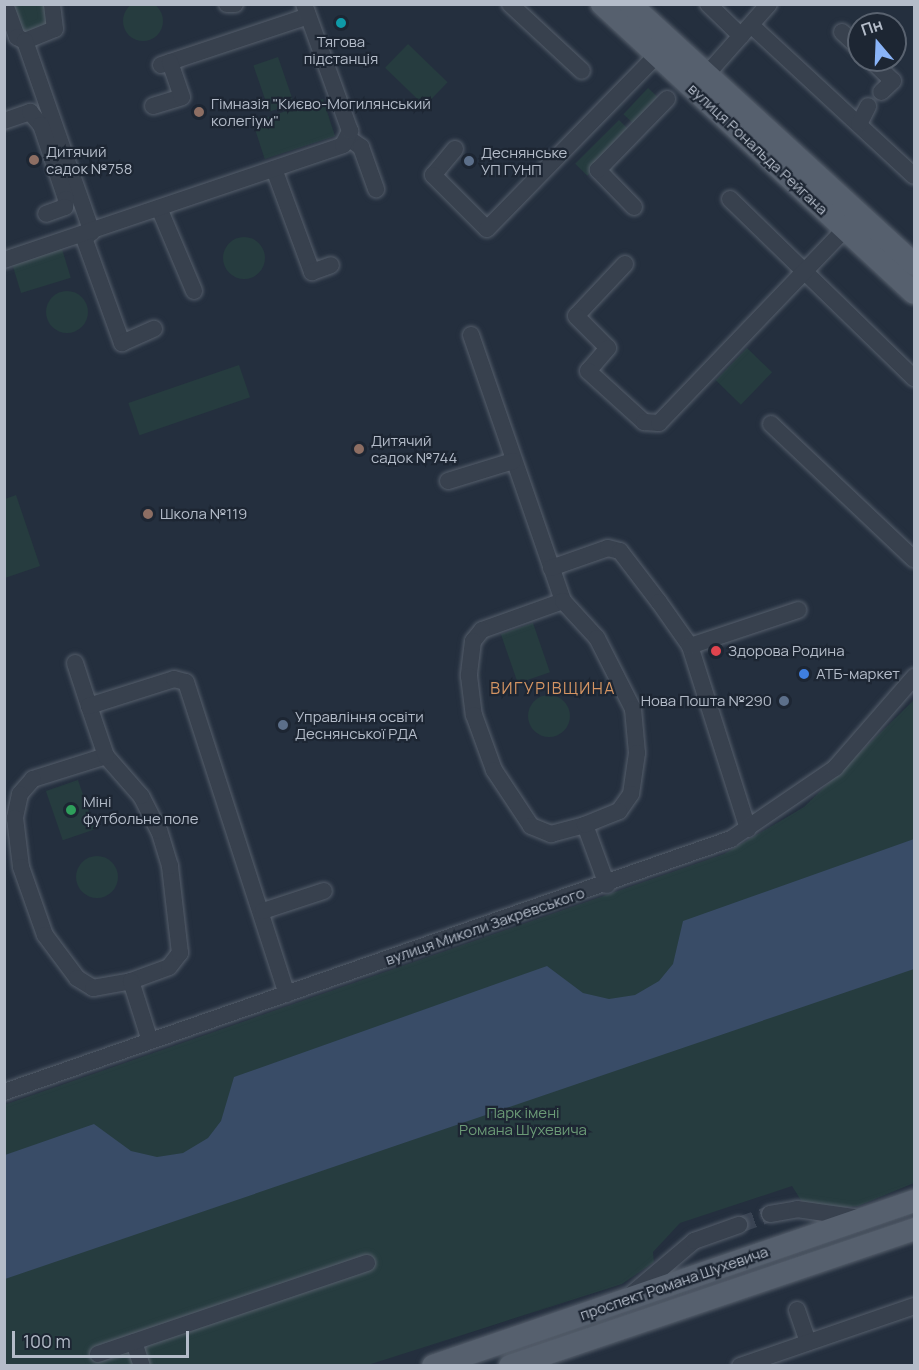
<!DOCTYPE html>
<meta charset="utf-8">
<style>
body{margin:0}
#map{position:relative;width:919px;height:1370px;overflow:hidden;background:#242f3e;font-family:Manrope,sans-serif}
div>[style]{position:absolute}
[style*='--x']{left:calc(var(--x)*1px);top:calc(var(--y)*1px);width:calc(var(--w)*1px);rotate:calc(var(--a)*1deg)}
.green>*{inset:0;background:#263c3f;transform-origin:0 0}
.round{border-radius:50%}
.water>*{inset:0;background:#394c67}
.minor-tunnel>*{height:16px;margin-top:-8px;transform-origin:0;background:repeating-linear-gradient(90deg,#3a4453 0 16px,transparent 0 24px)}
.roads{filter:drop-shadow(0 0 2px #565f6c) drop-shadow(0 0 2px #565f6c)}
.minor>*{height:16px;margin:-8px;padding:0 8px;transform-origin:8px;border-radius:8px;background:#38414e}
.major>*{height:22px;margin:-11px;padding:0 11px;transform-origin:11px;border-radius:11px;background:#56606e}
.dots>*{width:16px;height:16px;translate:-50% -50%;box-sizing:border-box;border:3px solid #1d2633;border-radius:50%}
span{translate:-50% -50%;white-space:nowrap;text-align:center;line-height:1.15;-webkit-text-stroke:4.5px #1d2633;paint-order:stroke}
.poi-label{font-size:15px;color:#b4bcc9}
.left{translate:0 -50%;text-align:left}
.right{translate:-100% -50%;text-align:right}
.street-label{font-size:15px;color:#b4bcc9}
.park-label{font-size:15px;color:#6b9a76}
.neighbourhood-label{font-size:16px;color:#d59563;letter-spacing:1.5px}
.frame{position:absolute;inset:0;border:6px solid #b4bcc9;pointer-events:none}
.north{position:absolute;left:847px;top:12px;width:60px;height:60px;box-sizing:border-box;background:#1d2633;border:2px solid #59626f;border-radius:50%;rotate:341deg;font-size:16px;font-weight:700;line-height:24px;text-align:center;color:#b4bcc9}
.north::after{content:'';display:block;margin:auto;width:21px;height:27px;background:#8ab4f8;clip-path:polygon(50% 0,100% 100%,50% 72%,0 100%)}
.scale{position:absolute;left:12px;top:1331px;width:177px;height:27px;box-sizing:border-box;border:3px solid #b4bcc9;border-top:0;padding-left:8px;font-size:18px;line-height:21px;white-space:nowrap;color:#b4bcc9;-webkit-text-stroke:4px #1d2633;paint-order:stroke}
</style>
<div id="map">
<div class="green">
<i class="round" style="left:123px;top:1px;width:40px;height:40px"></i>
<i style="clip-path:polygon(5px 5px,52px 5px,58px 19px,25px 41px)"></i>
<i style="left:408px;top:44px;width:55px;height:33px;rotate:44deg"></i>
<i style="left:278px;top:57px;width:49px;height:26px;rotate:71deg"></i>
<i style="left:648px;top:88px;width:18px;height:36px;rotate:43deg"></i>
<i style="left:323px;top:99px;width:39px;height:74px;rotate:72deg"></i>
<i style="left:619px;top:120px;width:17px;height:62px;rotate:45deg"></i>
<i class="round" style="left:223px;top:237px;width:42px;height:42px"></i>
<i style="left:62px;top:249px;width:30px;height:52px;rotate:73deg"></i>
<i class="round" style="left:46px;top:291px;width:42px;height:42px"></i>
<i style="left:747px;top:348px;width:35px;height:45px;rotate:44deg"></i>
<i style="left:239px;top:365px;width:34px;height:117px;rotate:71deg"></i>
<i style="clip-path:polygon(16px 495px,40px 566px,5px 578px,5px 499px)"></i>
<i style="left:533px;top:623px;width:52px;height:34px;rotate:71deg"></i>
<i class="round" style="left:528px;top:695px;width:42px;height:42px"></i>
<i style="clip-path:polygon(914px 700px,914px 1183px,858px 1206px,827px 1209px,802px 1202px,792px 1186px,680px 1223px,653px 1252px,654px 1262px,622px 1284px,368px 1365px,5px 1365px,4px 1105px,724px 854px,804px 807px)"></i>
<i style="left:78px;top:780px;width:52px;height:34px;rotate:71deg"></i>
<i class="round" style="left:76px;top:856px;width:42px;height:42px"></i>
</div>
<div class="water">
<i style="clip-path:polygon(914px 839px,914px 969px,5px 1279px,5px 1155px,94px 1124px,131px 1151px,157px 1157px,183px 1153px,208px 1138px,221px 1121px,234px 1077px,547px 966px,583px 993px,609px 999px,635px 995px,659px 981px,673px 964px,683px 921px)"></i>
</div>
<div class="minor-tunnel">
<i style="--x:739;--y:1225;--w:33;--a:-20"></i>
</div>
<div class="roads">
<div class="minor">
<i style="--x:5;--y:4;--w:35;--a:70"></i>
<i style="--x:17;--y:37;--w:9;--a:27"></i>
<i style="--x:25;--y:41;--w:32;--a:-22"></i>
<i style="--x:55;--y:29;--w:25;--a:-97"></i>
<i style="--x:227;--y:4;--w:8;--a:0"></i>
<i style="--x:510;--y:4;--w:98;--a:42.9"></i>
<i style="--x:708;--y:4;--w:46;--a:44.1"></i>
<i style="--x:751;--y:25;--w:222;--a:42.8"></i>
<i style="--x:842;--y:32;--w:23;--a:43"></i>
<i style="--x:25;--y:41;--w:202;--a:70.7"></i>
<i style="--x:92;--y:232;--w:10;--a:143"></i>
<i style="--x:84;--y:238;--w:112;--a:70.1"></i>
<i style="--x:122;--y:343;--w:35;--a:-24"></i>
<i style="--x:871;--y:60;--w:30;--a:44"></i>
<i style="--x:893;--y:81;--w:16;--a:137"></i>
<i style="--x:161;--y:65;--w:155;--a:-18.4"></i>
<i style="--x:700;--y:82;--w:104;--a:-48.5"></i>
<i style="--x:153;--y:106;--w:30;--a:-17"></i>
<i style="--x:182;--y:97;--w:37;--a:-109"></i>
<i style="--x:4;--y:121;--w:28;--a:-19"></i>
<i style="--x:30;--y:112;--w:17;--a:50"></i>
<i style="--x:41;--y:125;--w:78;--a:71.3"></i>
<i style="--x:66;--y:199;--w:8;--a:97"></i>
<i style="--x:65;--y:207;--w:20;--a:160"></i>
<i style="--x:859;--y:124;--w:20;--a:-63"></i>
<i style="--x:348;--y:138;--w:16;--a:35"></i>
<i style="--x:361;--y:147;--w:45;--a:70.3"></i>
<i style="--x:455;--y:149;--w:34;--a:130"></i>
<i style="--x:433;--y:175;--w:76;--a:45"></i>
<i style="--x:487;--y:229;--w:242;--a:-45.7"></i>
<i style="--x:274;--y:169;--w:110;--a:69.7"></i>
<i style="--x:312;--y:272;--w:20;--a:-20"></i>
<i style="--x:730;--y:199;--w:257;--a:44.2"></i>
<i style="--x:634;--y:207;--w:52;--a:-134.2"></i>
<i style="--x:598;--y:170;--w:99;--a:-45.8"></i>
<i style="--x:159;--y:208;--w:90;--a:67.1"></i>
<i style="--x:4;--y:260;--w:358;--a:-18.7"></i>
<i style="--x:343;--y:145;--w:16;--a:-63"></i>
<i style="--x:350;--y:131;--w:135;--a:-109.9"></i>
<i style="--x:625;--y:264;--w:71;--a:133.3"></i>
<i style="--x:576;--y:316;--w:45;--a:45"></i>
<i style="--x:608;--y:348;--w:30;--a:131"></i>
<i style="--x:588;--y:371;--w:76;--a:42.3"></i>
<i style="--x:644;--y:422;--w:15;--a:4"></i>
<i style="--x:659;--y:423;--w:269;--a:-46.2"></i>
<i style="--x:471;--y:335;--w:281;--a:70.9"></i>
<i style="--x:563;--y:601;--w:86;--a:160.3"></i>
<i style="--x:482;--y:630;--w:14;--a:129"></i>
<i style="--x:473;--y:641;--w:35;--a:97"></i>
<i style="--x:469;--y:676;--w:39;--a:83"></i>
<i style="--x:474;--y:715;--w:59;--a:70"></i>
<i style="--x:494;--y:770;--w:67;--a:56.5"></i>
<i style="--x:531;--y:826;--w:22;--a:22"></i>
<i style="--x:551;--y:834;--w:35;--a:-15"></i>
<i style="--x:585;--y:825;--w:64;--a:69.9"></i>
<i style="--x:771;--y:424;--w:197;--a:43.4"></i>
<i style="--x:448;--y:481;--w:68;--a:-17.1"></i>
<i style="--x:551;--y:568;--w:60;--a:-19.3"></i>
<i style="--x:608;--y:548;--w:12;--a:14"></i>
<i style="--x:620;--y:551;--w:64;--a:52.6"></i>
<i style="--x:659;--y:602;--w:54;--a:54.8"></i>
<i style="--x:690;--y:646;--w:192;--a:72.4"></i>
<i style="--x:563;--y:601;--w:50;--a:47.4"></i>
<i style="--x:597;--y:638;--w:80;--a:63.1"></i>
<i style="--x:633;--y:709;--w:44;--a:84.8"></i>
<i style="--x:637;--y:753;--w:41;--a:98.3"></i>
<i style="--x:631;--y:794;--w:21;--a:125"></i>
<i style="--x:619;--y:811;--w:37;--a:158"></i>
<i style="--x:690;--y:646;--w:114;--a:-18.4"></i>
<i style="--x:75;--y:663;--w:45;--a:72"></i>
<i style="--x:106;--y:756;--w:77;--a:162.5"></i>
<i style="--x:33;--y:779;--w:20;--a:131"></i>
<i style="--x:20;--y:794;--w:25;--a:102"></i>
<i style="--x:15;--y:818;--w:49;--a:83"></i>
<i style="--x:21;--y:867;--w:72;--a:70.6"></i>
<i style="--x:45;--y:935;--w:54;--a:53.3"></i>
<i style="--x:77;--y:978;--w:19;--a:32"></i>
<i style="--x:93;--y:988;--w:39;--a:-10"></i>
<i style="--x:131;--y:981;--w:40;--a:-20.2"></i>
<i style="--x:169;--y:967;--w:18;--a:-52"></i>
<i style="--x:180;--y:953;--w:88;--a:-96.6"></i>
<i style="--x:170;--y:866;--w:37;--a:-107"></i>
<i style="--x:159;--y:831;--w:39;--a:-117"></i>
<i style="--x:141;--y:796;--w:53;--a:-131.2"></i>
<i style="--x:106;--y:756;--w:53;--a:-108.8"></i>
<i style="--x:89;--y:706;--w:89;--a:-17.6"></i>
<i style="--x:174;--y:679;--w:12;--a:14"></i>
<i style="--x:186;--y:682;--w:328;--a:72.1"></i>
<i style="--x:263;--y:911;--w:64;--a:-18.2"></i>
<i style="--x:131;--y:981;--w:63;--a:72.4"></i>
<i style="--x:4;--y:1092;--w:770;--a:-19.19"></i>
<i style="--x:731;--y:839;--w:126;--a:-34.3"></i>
<i style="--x:835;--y:768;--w:121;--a:-49"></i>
<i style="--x:770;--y:1214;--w:27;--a:-10"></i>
<i style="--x:797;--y:1209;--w:64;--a:8.1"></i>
<i style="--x:628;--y:1297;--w:87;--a:-40.3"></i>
<i style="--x:694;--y:1241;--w:48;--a:-19.6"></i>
<i style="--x:797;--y:1310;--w:34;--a:71"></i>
<i style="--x:134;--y:1342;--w:25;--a:72"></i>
<i style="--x:98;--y:1354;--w:284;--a:-18.7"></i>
<i style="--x:740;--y:1366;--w:184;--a:-19"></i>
</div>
<div class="major">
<i style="--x:602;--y:4;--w:425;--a:42.8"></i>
<i style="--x:630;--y:4;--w:385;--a:42.5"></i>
<i style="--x:433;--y:1366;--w:509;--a:-18.93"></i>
<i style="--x:510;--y:1366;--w:427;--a:-18.7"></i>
</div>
</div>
<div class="dots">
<i style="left:341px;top:23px;background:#0f9aa8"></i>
<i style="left:199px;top:112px;background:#8d6e63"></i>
<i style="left:34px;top:160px;background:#8d6e63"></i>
<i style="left:469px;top:161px;background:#5c6f8a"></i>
<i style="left:359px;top:449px;background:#8d6e63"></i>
<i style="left:148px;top:514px;background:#8d6e63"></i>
<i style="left:716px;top:651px;background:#e0444e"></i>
<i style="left:804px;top:674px;background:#3f7fe0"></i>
<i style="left:784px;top:701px;background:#5c6f8a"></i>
<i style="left:283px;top:725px;background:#5c6f8a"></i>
<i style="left:71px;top:810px;background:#2e9e5b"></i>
</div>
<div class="poi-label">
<span style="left:341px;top:50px">Тягова<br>пiдстанцiя</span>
<span class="left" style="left:211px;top:112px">Гімназія "Києво-Могилянський<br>колегіум"</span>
<span class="left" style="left:46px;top:160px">Дитячий<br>садок №758</span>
<span class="left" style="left:481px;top:161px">Деснянське<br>УП ГУНП</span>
<span class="left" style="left:371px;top:449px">Дитячий<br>садок №744</span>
<span class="left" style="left:160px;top:514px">Школа №119</span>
<span class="left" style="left:728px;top:651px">Здорова Родина</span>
<span class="left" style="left:816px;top:674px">АТБ-маркет</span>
<span class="right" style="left:772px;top:701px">Нова Пошта №290</span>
<span class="left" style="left:295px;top:725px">Управління освіти<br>Деснянської РДА</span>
<span class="left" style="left:83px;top:810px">Міні<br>футбольне поле</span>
</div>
<div class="street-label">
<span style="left:758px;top:149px;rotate:43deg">вулиця Рональда Рейгана</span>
<span style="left:485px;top:926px;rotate:-19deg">вулиця Миколи Закревського</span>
<span style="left:674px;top:1283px;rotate:-19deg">проспект Романа Шухевича</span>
</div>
<div class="park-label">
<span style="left:523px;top:1121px">Парк імені<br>Романа Шухевича</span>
</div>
<div class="neighbourhood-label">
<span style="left:553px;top:688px">ВИГУРІВЩИНА</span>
</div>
<div class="frame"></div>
<div class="north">Пн</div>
<div class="scale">100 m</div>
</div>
